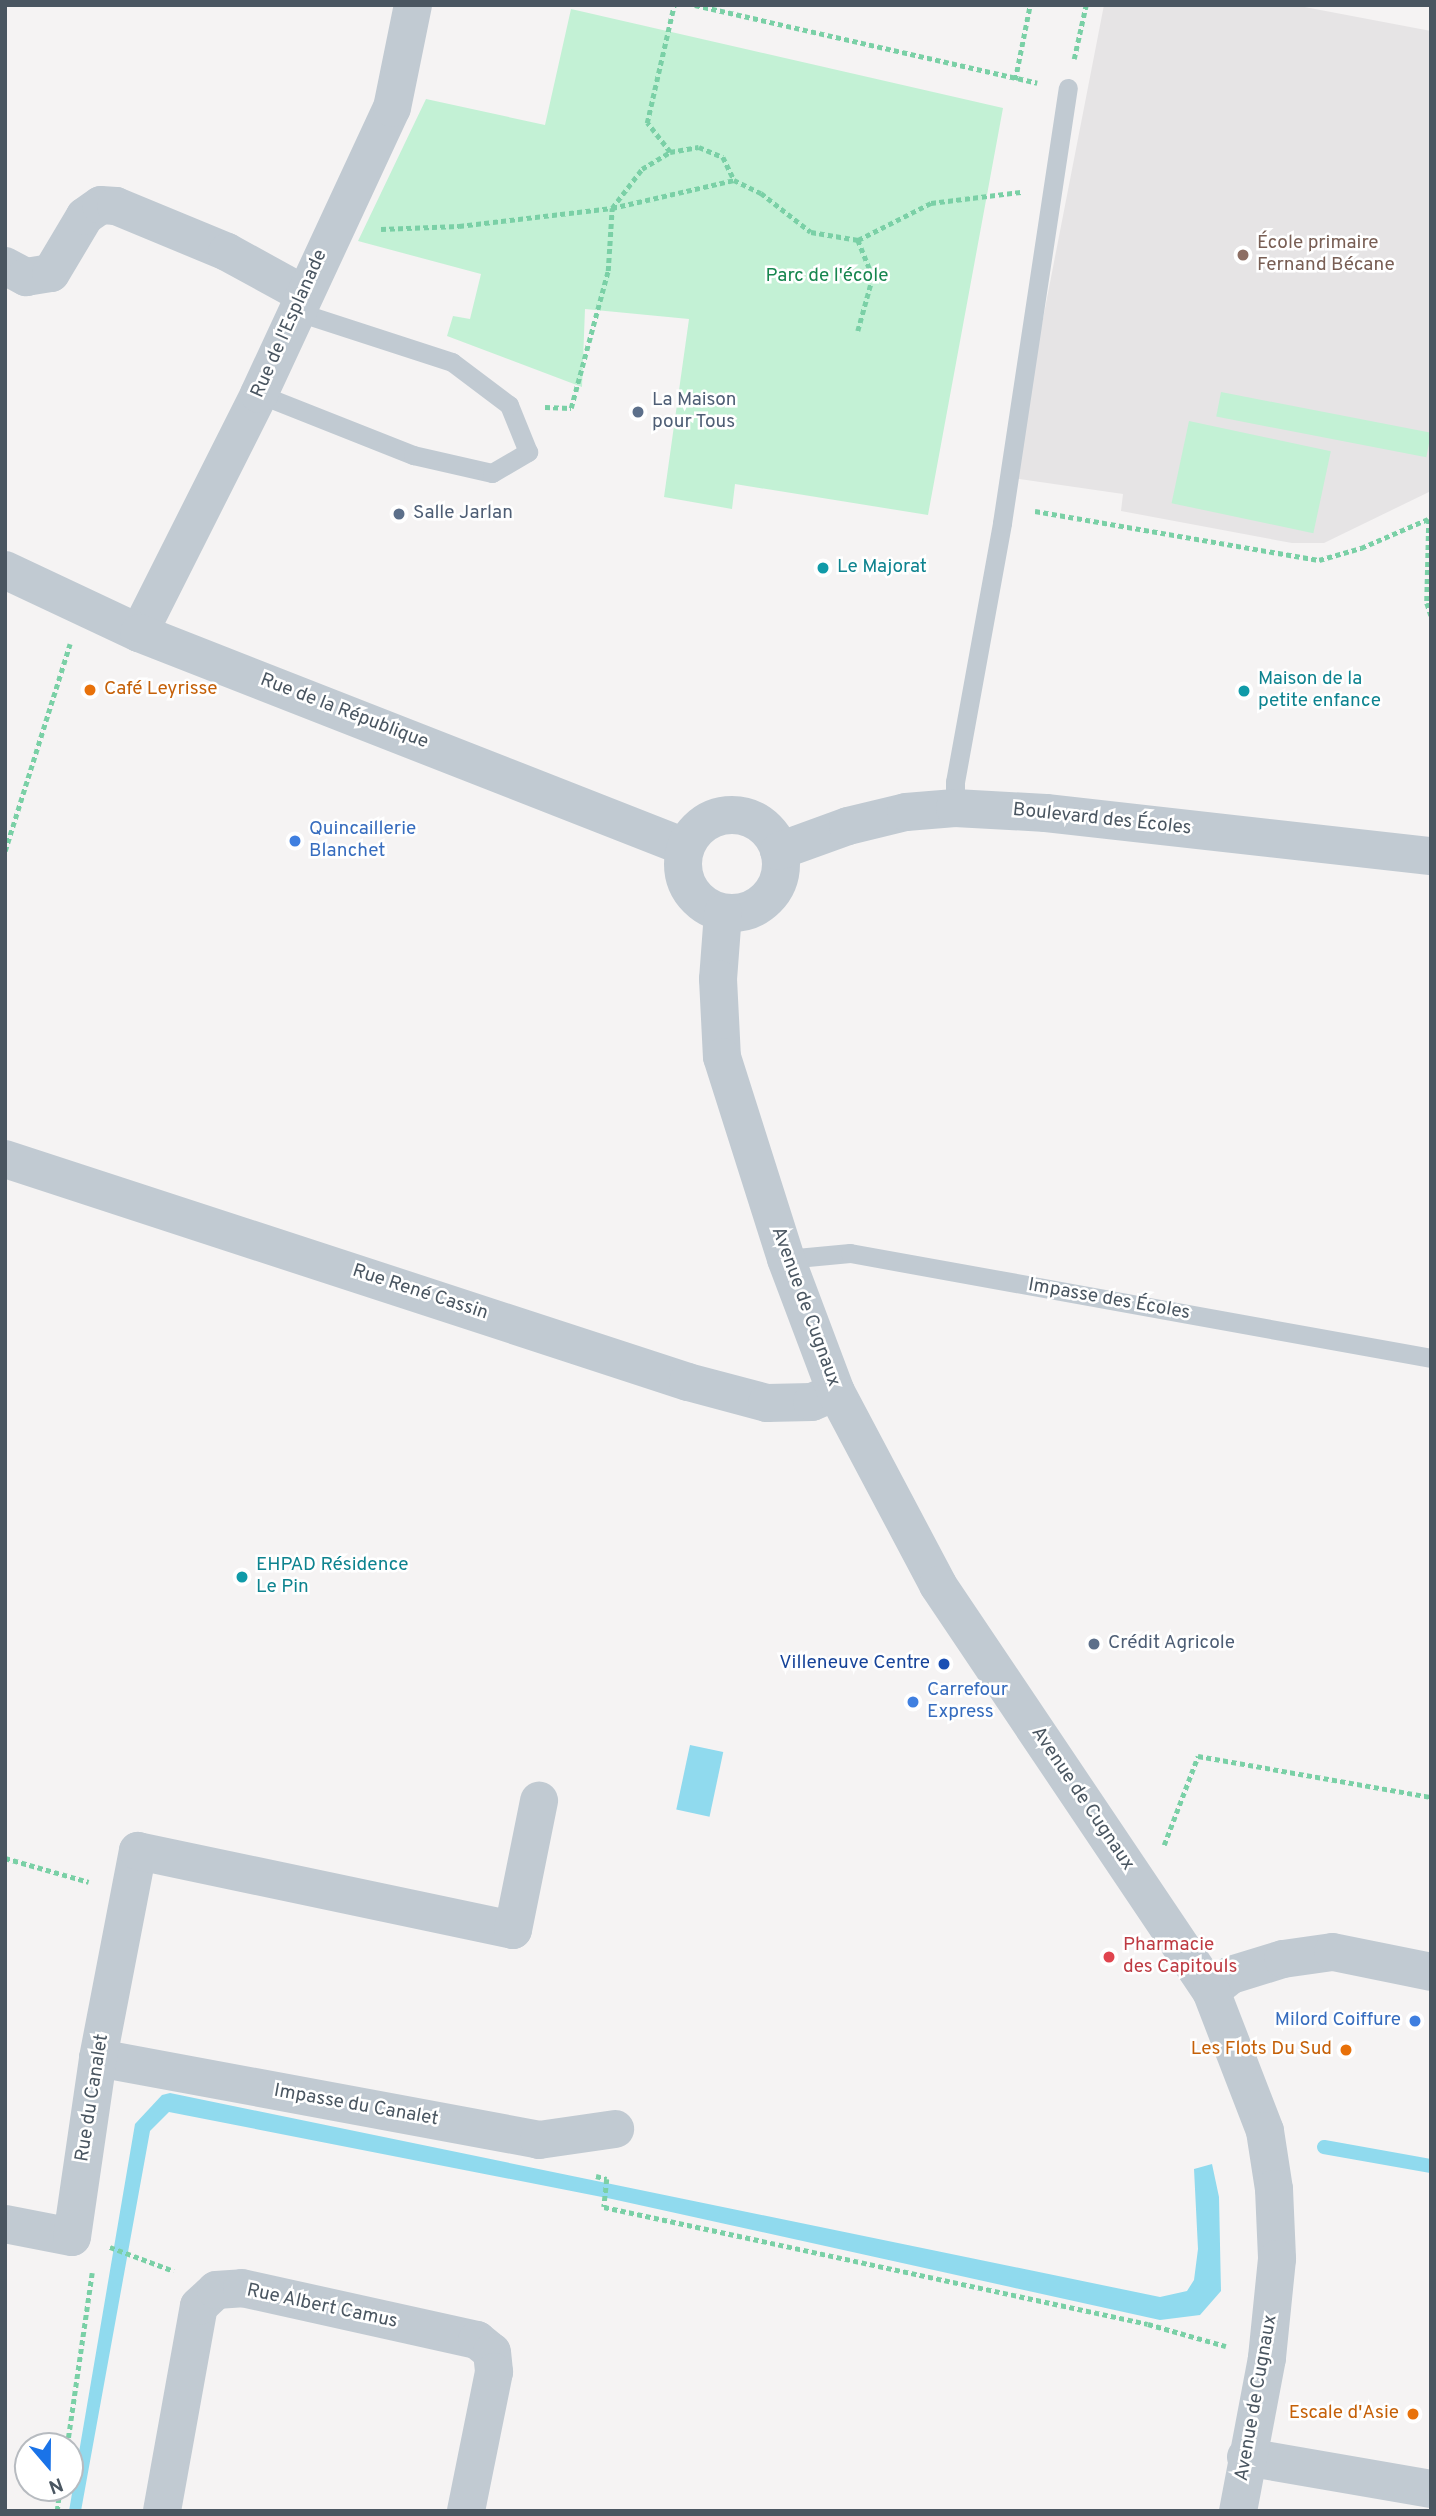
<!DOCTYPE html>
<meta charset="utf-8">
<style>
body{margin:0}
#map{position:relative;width:1436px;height:2516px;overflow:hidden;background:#f5f3f3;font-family:Overpass,sans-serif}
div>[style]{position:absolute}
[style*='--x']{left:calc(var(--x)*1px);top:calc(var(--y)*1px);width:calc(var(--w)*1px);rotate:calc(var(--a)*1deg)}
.education>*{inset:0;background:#e6e4e5}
.green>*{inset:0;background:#c3f1d5;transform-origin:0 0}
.water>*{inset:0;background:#90daee;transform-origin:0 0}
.stream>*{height:14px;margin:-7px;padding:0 7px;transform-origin:7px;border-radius:7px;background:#90daee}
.path>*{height:4.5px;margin-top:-2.25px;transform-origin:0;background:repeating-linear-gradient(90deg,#7ad0a6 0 5px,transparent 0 8.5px)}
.service>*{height:19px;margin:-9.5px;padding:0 9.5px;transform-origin:9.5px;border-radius:9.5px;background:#c1cad2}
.minor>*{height:38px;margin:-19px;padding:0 19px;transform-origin:19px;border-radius:19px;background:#c1cad2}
.tertiary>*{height:38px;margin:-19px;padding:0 19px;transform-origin:19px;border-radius:19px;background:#c1cad2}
.tertiary>.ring{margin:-19px;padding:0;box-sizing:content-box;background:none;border:38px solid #c1cad2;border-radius:50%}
.dots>*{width:19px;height:19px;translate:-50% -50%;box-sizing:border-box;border:4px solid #fff;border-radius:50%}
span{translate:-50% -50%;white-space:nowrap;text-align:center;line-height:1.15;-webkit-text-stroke:5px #fff;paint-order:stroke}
.education-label{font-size:19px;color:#785e54}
.left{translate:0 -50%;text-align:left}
.park-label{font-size:19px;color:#17864f}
.street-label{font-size:19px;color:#4a5661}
.service-label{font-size:19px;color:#4e5e75}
.culture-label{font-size:19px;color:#0d838f}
.food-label{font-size:19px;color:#c56008}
.right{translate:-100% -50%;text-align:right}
.shop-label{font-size:19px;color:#366cbe}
.transit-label{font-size:19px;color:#164399}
.health-label{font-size:19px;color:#be3a42}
.frame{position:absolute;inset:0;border:7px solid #4a5661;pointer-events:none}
.north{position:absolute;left:14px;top:2432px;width:70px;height:70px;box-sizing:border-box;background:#fff;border:2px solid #b7bbc0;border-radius:50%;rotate:160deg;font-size:19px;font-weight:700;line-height:28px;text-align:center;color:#4a5661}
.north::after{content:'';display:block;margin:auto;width:24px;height:32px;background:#1a73e8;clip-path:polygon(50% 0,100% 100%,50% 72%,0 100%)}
</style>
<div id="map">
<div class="education">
<i style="clip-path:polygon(1104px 5px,1294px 5px,1431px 31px,1431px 491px,1324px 543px,1292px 543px,1121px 511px,1123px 494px,1012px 478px)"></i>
</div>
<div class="green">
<i style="clip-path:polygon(571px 9px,1003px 108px,928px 515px,735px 484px,732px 509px,664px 497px,689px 319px,585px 309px,582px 387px,447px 336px,453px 316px,470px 319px,481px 274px,358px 241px,426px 99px,545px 125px)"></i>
<i style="left:1221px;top:392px;width:214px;height:25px;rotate:11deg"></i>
<i style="left:1189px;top:421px;width:145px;height:84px;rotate:12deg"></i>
</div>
<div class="water">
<i style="left:690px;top:1745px;width:34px;height:66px;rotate:12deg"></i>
<i style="clip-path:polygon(170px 2093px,1160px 2297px,1187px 2291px,1194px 2280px,1198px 2249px,1194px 2169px,1212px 2164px,1219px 2197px,1221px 2291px,1200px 2315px,1160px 2320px,612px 2199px,169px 2112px,150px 2131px,81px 2511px,69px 2511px,135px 2124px,162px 2095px)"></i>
</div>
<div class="stream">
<i style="--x:1324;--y:2147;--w:109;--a:10.1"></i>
</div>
<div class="path">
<i style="--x:695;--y:5;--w:351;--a:12.8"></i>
<i style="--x:1074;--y:59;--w:55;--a:-77.5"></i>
<i style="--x:1015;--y:80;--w:76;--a:-78.7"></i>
<i style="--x:670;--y:152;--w:37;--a:-128"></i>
<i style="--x:647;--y:123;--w:121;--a:-77.1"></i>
<i style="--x:381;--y:229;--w:78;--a:-2.2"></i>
<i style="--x:459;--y:226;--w:154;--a:-6.7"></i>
<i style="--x:612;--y:208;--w:49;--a:-52.4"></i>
<i style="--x:642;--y:169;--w:33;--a:-31"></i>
<i style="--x:670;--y:152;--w:29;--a:-10"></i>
<i style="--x:699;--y:147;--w:26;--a:23"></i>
<i style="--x:723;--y:157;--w:25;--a:64"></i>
<i style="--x:858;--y:240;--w:40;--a:68"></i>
<i style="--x:873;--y:277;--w:56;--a:105.5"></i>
<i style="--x:545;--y:407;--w:26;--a:2"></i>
<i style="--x:571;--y:408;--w:142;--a:-74.9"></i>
<i style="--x:608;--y:271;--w:63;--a:-86.4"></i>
<i style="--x:612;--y:208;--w:125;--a:-12.9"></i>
<i style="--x:734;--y:180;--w:30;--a:26"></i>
<i style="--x:761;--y:193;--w:63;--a:38"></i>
<i style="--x:811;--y:232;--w:48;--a:9.7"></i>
<i style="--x:858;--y:240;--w:82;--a:-26.9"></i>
<i style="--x:931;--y:203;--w:91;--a:-7"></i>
<i style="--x:1035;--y:511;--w:288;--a:9.8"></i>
<i style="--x:1319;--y:560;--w:44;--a:-15.9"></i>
<i style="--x:1361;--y:548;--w:73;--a:-23.4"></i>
<i style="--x:1429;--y:519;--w:84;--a:91.4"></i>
<i style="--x:1427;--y:603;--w:13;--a:72"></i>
<i style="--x:5;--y:851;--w:217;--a:-72.6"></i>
<i style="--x:1164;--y:1845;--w:95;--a:-69.1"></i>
<i style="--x:1198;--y:1756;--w:237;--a:10"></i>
<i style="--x:5;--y:1858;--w:87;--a:15.9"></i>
<i style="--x:596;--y:2176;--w:11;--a:15"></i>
<i style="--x:607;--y:2179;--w:28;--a:96"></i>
<i style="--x:604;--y:2207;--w:556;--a:12.14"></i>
<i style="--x:1148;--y:2324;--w:81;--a:15.8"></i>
<i style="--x:110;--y:2247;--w:68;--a:20.6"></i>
<i style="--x:67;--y:2446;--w:175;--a:-81.8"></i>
<i style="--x:57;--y:2511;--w:23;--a:-83"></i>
</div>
<div class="service">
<i style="--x:259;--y:394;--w:166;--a:21.6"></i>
<i style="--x:413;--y:455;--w:81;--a:12.8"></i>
<i style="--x:492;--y:473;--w:42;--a:-30.3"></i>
<i style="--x:528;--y:452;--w:51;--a:-112"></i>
<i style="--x:509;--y:405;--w:71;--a:-143"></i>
<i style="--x:452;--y:362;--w:165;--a:-162"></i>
<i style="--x:955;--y:808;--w:26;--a:-90"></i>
<i style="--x:955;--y:782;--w:263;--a:-79.7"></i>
<i style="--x:1002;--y:523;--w:440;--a:-81.4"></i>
<i style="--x:786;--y:1259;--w:64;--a:-5.4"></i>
<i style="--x:850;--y:1253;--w:590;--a:10.24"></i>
</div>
<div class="minor">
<i style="--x:5;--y:266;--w:24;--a:28"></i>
<i style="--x:26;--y:277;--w:25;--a:-9"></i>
<i style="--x:51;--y:273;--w:66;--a:-59.2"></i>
<i style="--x:85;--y:216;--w:19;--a:-35"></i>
<i style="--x:101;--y:205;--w:15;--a:4"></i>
<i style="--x:116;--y:206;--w:120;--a:22.5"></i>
<i style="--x:227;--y:252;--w:85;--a:28.7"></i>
<i style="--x:139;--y:633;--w:267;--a:-63.3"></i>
<i style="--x:259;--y:394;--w:315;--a:-65.1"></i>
<i style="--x:392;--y:108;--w:105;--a:-78.5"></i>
<i style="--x:5;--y:1159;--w:718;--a:18.08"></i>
<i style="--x:688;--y:1382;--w:82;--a:14.9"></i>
<i style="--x:767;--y:1403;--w:45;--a:-1.3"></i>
<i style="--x:812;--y:1402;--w:26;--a:-23"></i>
<i style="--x:1211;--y:1991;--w:26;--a:-39"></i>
<i style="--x:1231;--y:1975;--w:54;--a:-17.1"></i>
<i style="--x:1283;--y:1959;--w:50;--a:-8"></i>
<i style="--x:1333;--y:1952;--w:100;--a:11.5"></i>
<i style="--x:98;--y:2058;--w:449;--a:10.5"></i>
<i style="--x:539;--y:2140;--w:77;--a:-8.2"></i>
<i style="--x:5;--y:2224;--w:68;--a:11"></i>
<i style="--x:72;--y:2237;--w:181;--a:-81.7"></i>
<i style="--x:98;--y:2058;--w:211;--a:-79.1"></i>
<i style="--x:138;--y:1851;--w:383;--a:11.9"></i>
<i style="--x:513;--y:1930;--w:132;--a:-78.6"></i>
<i style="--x:1246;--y:2457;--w:188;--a:9.8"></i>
<i style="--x:162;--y:2511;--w:208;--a:-79.8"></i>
<i style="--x:199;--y:2306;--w:23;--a:-43"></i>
<i style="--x:216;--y:2290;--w:26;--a:-4"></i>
<i style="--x:242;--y:2288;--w:241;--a:12.5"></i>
<i style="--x:477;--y:2340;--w:19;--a:39"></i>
<i style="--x:492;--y:2352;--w:20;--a:84"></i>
<i style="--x:494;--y:2372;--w:142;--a:101.4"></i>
</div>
<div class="tertiary">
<i style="--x:5;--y:570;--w:148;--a:25.2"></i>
<i style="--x:139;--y:633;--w:586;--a:21.4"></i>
<i class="ring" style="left:683px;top:815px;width:60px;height:60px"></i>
<i style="--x:779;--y:851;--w:73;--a:-19.9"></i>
<i style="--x:848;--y:826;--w:60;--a:-13.6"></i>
<i style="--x:906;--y:812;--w:49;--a:-4.7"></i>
<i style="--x:955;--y:808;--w:91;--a:3.1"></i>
<i style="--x:1046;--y:813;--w:387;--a:6.4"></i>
<i style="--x:723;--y:913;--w:66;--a:94.3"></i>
<i style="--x:718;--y:979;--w:78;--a:87.1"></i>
<i style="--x:722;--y:1057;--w:212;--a:72.4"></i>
<i style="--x:786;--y:1259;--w:142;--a:69.4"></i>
<i style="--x:836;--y:1392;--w:218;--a:62.1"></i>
<i style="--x:938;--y:1585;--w:489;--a:56.1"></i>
<i style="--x:1211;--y:1991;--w:150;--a:68.9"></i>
<i style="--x:1265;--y:2131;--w:59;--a:81.2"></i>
<i style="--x:1274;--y:2189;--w:70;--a:87.5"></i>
<i style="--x:1277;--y:2259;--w:100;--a:95.8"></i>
<i style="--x:1267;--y:2358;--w:156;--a:100.7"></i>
</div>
<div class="dots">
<i style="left:1243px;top:255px;background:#8d6e63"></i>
<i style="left:638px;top:412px;background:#5c6f8a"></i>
<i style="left:399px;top:514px;background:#5c6f8a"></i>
<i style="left:823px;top:568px;background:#0f9aa8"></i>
<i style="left:90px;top:690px;background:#e8710a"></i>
<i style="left:1244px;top:691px;background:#0f9aa8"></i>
<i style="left:295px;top:841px;background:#3f7fe0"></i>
<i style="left:242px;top:1577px;background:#0f9aa8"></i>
<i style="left:1094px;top:1644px;background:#5c6f8a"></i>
<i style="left:944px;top:1664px;background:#1a4fb4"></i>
<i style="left:913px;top:1702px;background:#3f7fe0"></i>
<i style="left:1109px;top:1957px;background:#e0444e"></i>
<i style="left:1415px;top:2021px;background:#3f7fe0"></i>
<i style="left:1346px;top:2050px;background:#e8710a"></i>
<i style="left:1413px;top:2414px;background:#e8710a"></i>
</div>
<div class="education-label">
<span class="left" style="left:1257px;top:255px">École primaire<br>Fernand Bécane</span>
</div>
<div class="park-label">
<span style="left:827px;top:277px">Parc de l'école</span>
</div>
<div class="street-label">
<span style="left:290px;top:324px;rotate:-66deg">Rue de l'Esplanade</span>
<span style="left:344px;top:712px;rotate:21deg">Rue de la République</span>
<span style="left:1102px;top:820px;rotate:6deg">Boulevard des Écoles</span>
<span style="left:420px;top:1293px;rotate:18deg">Rue René Cassin</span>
<span style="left:1109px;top:1300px;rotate:10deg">Impasse des Écoles</span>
<span style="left:805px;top:1307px;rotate:70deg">Avenue de Cugnaux</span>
<span style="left:1082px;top:1799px;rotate:56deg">Avenue de Cugnaux</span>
<span style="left:93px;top:2098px;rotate:-81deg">Rue du Canalet</span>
<span style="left:356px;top:2106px;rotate:10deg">Impasse du Canalet</span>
<span style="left:322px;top:2307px;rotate:12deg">Rue Albert Camus</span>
<span style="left:1257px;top:2398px;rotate:-80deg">Avenue de Cugnaux</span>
</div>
<div class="service-label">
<span class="left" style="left:652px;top:412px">La Maison<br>pour Tous</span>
<span class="left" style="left:413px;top:514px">Salle Jarlan</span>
<span class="left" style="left:1108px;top:1644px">Crédit Agricole</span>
</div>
<div class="culture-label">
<span class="left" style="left:837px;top:568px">Le Majorat</span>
<span class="left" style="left:1258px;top:691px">Maison de la<br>petite enfance</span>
<span class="left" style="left:256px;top:1577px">EHPAD Résidence<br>Le Pin</span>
</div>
<div class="food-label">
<span class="left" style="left:104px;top:690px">Café Leyrisse</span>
<span class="right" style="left:1332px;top:2050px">Les Flots Du Sud</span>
<span class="right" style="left:1399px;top:2414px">Escale d'Asie</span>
</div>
<div class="shop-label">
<span class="left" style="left:309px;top:841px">Quincaillerie<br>Blanchet</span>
<span class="left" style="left:927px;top:1702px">Carrefour<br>Express</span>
<span class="right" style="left:1401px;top:2021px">Milord Coiffure</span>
</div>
<div class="transit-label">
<span class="right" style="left:930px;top:1664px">Villeneuve Centre</span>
</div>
<div class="health-label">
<span class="left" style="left:1123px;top:1957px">Pharmacie<br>des Capitouls</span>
</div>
<div class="frame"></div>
<div class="north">N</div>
</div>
